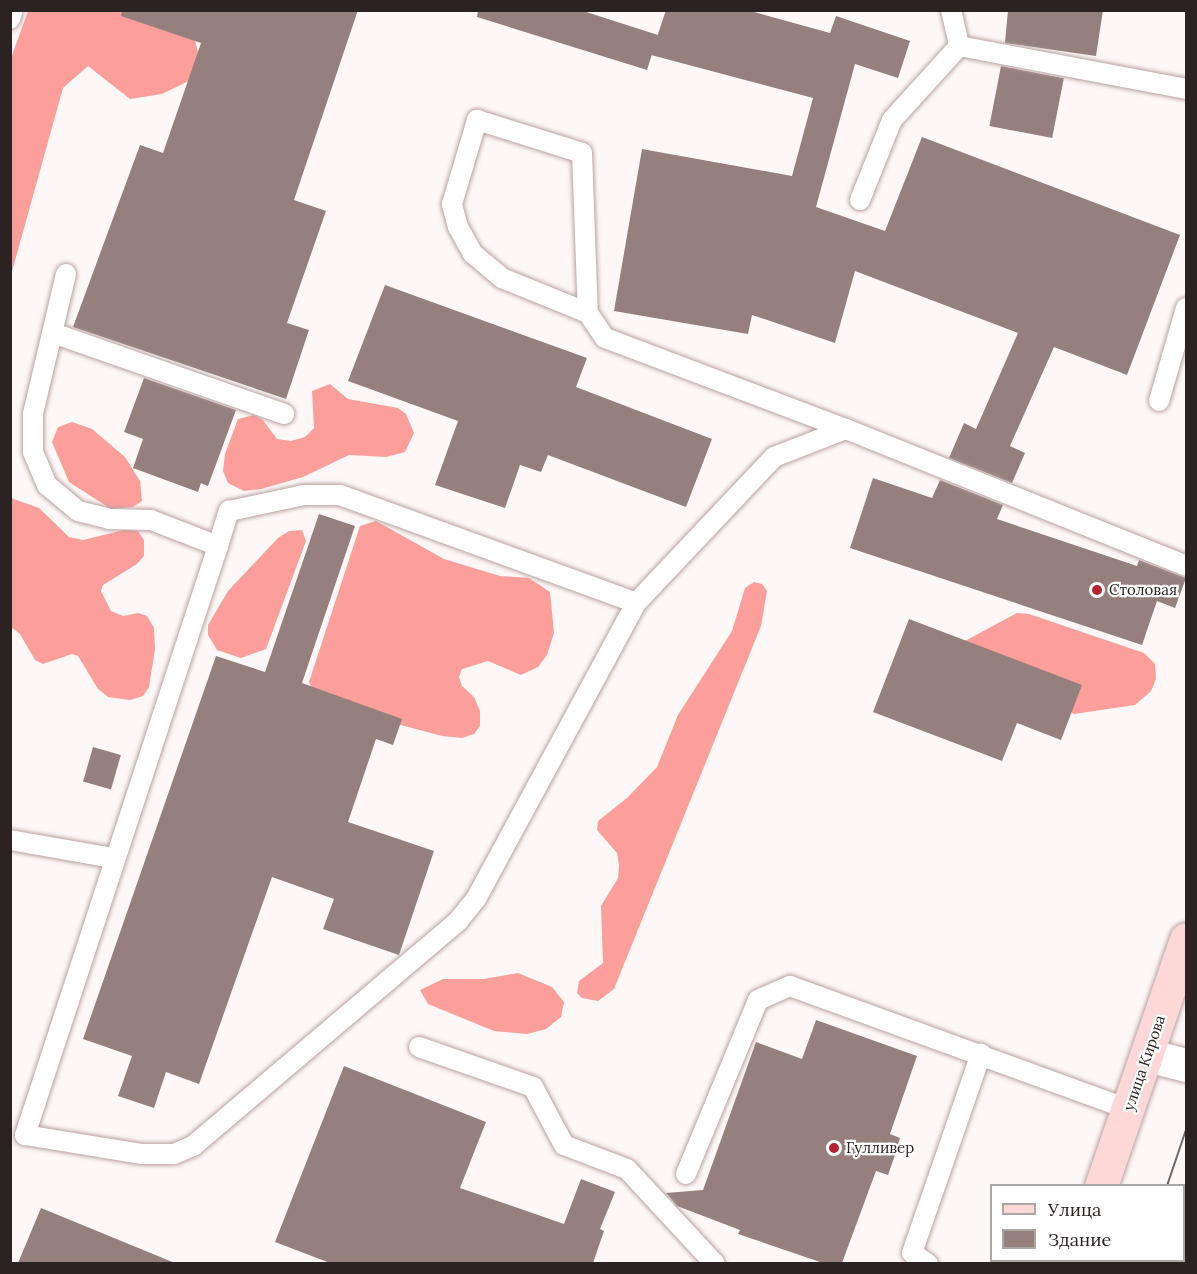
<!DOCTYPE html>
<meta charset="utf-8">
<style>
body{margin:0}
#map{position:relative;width:1197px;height:1274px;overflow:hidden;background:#fdf8f7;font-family:Lora,serif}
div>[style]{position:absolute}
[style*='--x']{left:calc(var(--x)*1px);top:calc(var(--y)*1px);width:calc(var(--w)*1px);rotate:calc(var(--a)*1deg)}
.forest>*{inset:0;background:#fc9e99}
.building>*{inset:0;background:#95807e;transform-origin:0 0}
.roads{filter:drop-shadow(0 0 2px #b9a2a1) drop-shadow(0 0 2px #b9a2a1)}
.service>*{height:20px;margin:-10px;padding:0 10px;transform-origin:10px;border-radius:10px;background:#fff}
.minor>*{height:33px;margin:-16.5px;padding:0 16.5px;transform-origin:16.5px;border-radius:16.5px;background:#fff}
.primary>*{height:33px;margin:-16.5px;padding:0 16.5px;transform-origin:16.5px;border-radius:16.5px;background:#fdd8d6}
.tram>*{height:1.5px;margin:-0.75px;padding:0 0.75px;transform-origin:0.75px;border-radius:0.75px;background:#706968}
.dots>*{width:16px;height:16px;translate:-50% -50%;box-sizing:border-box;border:3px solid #fff;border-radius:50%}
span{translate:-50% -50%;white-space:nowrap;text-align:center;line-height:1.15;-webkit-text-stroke:4.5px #fff;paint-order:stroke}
.poi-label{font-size:15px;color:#2b2222}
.left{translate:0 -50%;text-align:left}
.street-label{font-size:15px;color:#2b2222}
.frame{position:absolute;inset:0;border:12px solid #2b2222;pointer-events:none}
.legend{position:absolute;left:990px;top:1184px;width:195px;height:78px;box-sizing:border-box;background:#fff;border:2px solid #aaa7a7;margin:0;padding:8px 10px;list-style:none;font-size:18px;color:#2b2222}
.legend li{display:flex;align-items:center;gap:12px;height:30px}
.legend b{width:30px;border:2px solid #aaa7a7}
</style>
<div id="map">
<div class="forest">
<i style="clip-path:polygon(28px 11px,188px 10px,203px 74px,162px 94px,130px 99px,88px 66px,63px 88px,11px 275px,11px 58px)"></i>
<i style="clip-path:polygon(330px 384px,348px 399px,398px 408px,406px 414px,414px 433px,405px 452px,386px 457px,349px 455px,303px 477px,261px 489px,244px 491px,228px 483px,223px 471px,225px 454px,238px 419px,254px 415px,263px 420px,277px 439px,291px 441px,305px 437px,314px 428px,312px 391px)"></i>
<i style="clip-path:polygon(72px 422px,92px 429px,125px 457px,140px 481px,142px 501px,133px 507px,111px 509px,69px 482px,52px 442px,58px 427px)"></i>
<i style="clip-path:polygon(11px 498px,39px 508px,69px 537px,83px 540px,124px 530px,138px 531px,144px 540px,144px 556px,137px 564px,103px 585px,101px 591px,111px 611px,123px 616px,138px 613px,147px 616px,154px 628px,155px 649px,149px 687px,143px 696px,130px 700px,108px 697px,98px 689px,78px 656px,72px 654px,43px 664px,35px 660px,20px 634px,11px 627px)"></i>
<i style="clip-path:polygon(376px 521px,444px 559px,500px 576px,529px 578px,550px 592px,554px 633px,547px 655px,538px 667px,521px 675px,488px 661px,462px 669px,459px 677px,462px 686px,474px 697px,480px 711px,480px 726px,474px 734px,462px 738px,442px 736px,371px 717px,316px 696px,309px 682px,360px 526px)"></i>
<i style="clip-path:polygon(302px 530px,306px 541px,266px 649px,241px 658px,217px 650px,208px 635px,208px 625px,228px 591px,278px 538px,289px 531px)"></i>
<i style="clip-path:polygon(754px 582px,762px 584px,767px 591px,761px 626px,614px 989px,598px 1001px,582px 998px,577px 993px,579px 981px,603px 963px,601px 906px,618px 878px,619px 865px,617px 853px,597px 830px,598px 821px,627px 798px,657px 767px,678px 715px,732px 631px,745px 588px)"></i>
<i style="clip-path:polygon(1017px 613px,1029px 614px,1144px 653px,1155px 664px,1156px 679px,1151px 691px,1135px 705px,1074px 714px,963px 642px)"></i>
<i style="clip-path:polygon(518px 973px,552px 987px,564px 1002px,561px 1017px,546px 1029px,527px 1034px,494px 1031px,428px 1004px,420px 990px,443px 979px,484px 979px)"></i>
</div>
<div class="building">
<i style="clip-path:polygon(122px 10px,358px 10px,294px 200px,326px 211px,287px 323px,309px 330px,286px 399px,73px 327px,140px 145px,163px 153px,201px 43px,121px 16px)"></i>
<i style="clip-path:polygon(478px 10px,580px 10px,658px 35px,647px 70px,477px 17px)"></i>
<i style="clip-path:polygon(666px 10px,747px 10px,830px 33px,836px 16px,910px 41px,898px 78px,855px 64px,816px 207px,885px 231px,922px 137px,1180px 235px,1127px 375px,1054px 347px,1010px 446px,1025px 453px,1012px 483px,949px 458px,964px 423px,976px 429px,1018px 333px,855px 271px,835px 343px,752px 315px,748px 334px,614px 311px,642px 149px,792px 176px,813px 98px,651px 55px)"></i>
<i style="clip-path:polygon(1008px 10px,1103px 10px,1096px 56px,1005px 43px)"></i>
<i style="left:1001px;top:66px;width:64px;height:61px;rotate:11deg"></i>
<i style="clip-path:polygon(385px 285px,587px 358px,576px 387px,712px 439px,686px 507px,548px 455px,541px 472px,520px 465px,505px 508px,435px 485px,458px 421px,348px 381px)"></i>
<i style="clip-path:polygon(144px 378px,236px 410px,208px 486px,201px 483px,198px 492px,133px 468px,143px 439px,124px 432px)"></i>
<i style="clip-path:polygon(873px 478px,932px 498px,940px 480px,1003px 505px,997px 519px,1137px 566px,1139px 560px,1186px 578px,1175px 608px,1157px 601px,1142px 645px,850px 548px)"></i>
<i style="clip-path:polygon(319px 514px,355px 526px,302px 683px,402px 719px,393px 745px,376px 739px,348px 822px,434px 851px,399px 955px,323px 929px,334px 899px,272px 877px,199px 1084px,166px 1072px,154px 1108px,118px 1096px,132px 1056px,83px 1039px,216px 656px,265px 672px)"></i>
<i style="clip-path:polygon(909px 619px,1082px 685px,1061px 740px,1017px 723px,1002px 761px,873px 712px)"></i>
<i style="left:93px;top:747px;width:29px;height:36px;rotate:16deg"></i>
<i style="clip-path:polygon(816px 1020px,917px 1056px,890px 1134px,900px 1138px,894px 1158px,888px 1175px,876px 1171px,842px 1263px,823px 1263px,738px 1234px,740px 1230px,677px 1206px,666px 1193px,703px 1190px,756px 1042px,802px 1059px)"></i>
<i style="clip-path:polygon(344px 1066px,486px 1122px,460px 1188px,564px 1224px,581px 1179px,615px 1192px,600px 1229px,604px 1231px,593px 1263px,330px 1263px,275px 1242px)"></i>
<i style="clip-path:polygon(41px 1208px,175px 1263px,18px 1263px)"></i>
</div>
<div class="roads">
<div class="service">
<i style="--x:951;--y:10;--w:37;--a:77"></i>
<i style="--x:959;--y:46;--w:231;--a:10.7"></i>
<i style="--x:10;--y:19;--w:9;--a:-72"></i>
<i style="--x:860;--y:200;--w:86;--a:-68.2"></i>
<i style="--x:892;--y:120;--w:100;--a:-47.8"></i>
<i style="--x:66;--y:274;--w:144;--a:103.3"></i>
<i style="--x:33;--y:414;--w:38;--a:90"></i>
<i style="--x:33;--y:452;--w:36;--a:67"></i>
<i style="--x:47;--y:485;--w:40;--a:40"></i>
<i style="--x:78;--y:511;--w:32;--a:14"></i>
<i style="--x:109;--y:519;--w:42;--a:1.4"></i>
<i style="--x:151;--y:520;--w:72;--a:21.2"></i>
<i style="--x:218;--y:546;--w:620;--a:108.14"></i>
<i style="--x:25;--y:1135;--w:119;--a:9.2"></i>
<i style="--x:142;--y:1154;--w:32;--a:0"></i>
<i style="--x:174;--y:1154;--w:21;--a:-23"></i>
<i style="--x:193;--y:1146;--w:348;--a:-40.3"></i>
<i style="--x:458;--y:921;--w:28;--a:-51"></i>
<i style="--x:476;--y:899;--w:336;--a:-61.6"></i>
<i style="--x:636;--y:603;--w:201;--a:-46.6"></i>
<i style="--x:774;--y:457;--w:77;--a:-21.3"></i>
<i style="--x:846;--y:429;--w:367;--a:21.9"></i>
<i style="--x:588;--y:313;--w:93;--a:-157.9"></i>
<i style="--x:502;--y:278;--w:38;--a:-140"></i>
<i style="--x:473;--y:254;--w:31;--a:-119"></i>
<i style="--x:458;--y:227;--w:24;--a:-105"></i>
<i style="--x:452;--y:204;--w:88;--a:-73.4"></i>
<i style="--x:477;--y:120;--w:110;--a:17.4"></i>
<i style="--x:582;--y:153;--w:160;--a:87.9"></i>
<i style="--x:588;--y:313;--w:30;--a:56"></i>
<i style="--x:605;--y:338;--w:258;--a:20.7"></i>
<i style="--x:53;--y:333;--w:245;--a:19.3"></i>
<i style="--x:1159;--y:401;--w:97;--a:-73.8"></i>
<i style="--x:218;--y:546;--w:37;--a:-73"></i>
<i style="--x:229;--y:511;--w:77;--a:-12"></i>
<i style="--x:304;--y:495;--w:36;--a:0"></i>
<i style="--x:340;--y:495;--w:315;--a:20"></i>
<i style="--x:10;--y:840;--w:105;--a:9.9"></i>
<i style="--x:419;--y:1047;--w:121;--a:19.3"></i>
<i style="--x:533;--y:1087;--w:66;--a:61.9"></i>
<i style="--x:564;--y:1145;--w:67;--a:20.9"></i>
<i style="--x:627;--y:1169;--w:129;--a:47.2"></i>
<i style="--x:686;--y:1174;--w:188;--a:-67.5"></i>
<i style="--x:758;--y:1000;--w:35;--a:-24"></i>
<i style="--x:790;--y:986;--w:360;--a:20"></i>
<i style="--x:928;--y:1264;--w:19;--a:-145"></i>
<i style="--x:912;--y:1253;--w:211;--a:-70.9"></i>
</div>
<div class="minor">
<i style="--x:1147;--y:1055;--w:40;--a:14.4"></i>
</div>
<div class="primary">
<i style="--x:1101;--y:1186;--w:261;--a:-71"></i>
<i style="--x:1074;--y:1264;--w:4;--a:-76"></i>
</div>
</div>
<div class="tram">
<i style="--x:1167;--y:1186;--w:59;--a:-71.3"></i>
<i style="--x:1184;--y:1195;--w:8;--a:-76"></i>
<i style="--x:1140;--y:1264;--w:4;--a:-76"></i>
<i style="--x:1160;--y:1264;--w:4;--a:-76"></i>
</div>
<div class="dots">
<i style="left:1097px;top:590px;background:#b52430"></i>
<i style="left:834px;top:1148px;background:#b52430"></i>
</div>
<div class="poi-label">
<span class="left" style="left:1109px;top:590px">Столовая</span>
<span class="left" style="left:846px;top:1148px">Гулливер</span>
</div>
<div class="street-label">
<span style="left:1144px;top:1063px;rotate:-71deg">улица Кирова</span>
</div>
<div class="frame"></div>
<ul class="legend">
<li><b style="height:8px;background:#fdd8d6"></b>Улица</li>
<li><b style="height:16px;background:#95807e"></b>Здание</li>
</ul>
</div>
